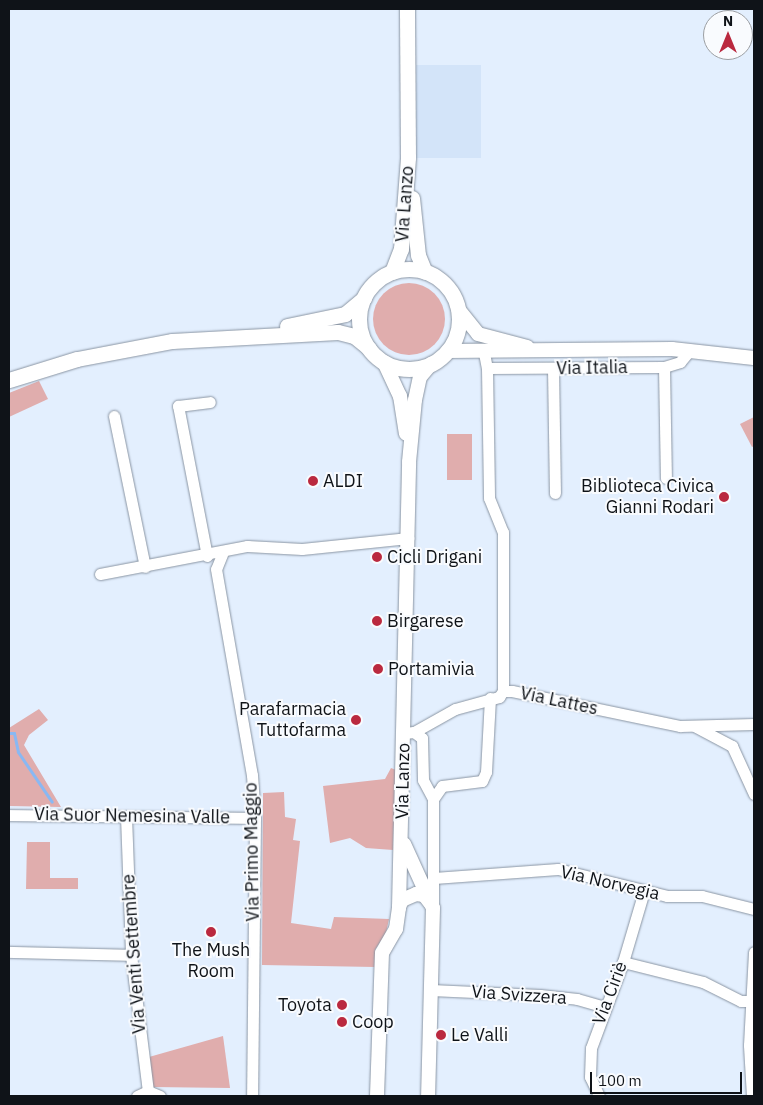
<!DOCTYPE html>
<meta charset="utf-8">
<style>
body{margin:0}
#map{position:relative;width:763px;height:1105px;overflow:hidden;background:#e3effe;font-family:"IBM Plex Sans",sans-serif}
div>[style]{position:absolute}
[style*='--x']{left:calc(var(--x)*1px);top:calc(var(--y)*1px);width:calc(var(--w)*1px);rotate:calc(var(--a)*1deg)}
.built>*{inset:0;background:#d3e4f9;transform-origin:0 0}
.green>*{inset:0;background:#e0adad;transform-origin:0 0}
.round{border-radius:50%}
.stream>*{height:3px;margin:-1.5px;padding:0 1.5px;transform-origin:1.5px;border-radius:1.5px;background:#89b8f3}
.roads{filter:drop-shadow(0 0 1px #8a95a3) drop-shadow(0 0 1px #8a95a3)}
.minor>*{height:11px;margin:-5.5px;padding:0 5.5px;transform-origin:5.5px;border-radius:5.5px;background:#fff}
.tertiary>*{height:14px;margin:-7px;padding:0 7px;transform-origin:7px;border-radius:7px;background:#fff}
.secondary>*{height:15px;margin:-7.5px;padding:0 7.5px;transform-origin:7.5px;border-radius:7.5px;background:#fff}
.secondary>.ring{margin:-7.5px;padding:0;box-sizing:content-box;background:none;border:15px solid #fff;border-radius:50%}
.dots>*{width:14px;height:14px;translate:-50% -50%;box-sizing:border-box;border:2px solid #f9fbfe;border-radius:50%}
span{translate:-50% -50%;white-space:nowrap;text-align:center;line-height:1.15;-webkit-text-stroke:4px #f9fbfe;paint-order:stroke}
.street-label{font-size:18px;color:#0f1318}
.poi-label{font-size:18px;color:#0f1318}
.left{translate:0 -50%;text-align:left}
.right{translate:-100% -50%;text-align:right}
.frame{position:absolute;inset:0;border:10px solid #0f1318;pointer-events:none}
.north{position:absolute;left:703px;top:10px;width:50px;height:50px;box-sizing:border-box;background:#f9fbfe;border:1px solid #9b9ea2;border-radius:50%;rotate:0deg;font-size:14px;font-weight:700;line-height:20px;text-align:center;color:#0f1318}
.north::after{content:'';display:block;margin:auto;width:18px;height:22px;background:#ba293f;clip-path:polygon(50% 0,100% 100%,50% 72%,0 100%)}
.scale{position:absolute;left:590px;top:1072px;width:152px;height:22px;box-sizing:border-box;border:2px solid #0f1318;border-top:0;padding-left:6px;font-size:15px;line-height:18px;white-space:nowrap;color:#0f1318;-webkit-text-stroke:4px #f9fbfe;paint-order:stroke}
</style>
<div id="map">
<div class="built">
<i style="left:416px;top:65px;width:65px;height:93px"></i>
</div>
<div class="green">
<i class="round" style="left:373px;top:283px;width:72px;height:72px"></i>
<i style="clip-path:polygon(39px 381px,48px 399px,9px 417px,9px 393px)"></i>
<i style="clip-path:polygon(754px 417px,754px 446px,752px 447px,740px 424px)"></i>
<i style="left:447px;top:434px;width:25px;height:46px"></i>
<i style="clip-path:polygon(39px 709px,48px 720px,29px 735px,24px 745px,61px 807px,9px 806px,9px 728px)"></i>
<i style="clip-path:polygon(391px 768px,396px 770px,393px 850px,366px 848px,350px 838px,330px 843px,323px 786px,385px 779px)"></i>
<i style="clip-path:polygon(284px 792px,285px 817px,296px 819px,293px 840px,300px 841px,291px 923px,331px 929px,334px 917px,389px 919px,386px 933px,375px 950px,375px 967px,262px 965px,263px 793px)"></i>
<i style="clip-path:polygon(27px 842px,50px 842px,50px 878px,78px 878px,78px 889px,26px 889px)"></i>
<i style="clip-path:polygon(223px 1036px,230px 1088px,153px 1087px,149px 1057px)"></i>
</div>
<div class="stream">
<i style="--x:9;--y:733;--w:5;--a:0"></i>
<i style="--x:14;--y:733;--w:19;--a:78"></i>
<i style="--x:18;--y:752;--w:60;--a:55.8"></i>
</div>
<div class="roads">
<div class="minor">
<i style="--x:484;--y:353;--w:15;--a:79"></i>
<i style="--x:487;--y:368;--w:130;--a:89.1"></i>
<i style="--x:489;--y:498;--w:37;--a:68"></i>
<i style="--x:503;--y:532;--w:159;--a:90"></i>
<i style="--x:664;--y:367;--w:111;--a:89"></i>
<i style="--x:487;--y:368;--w:177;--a:-0.3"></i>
<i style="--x:664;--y:367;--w:17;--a:-17"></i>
<i style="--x:680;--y:362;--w:16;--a:-50"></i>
<i style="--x:553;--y:368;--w:125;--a:89.1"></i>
<i style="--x:114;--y:416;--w:154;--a:78.4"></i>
<i style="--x:223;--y:552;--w:18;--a:112"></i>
<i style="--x:216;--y:569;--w:209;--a:80.1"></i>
<i style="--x:252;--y:775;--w:43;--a:86"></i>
<i style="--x:255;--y:818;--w:278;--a:90.6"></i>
<i style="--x:207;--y:556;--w:153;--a:-100.9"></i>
<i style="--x:178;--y:406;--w:32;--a:-7"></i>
<i style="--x:100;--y:574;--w:150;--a:-10.8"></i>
<i style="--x:247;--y:546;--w:55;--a:3.1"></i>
<i style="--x:302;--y:549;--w:107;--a:-5.9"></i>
<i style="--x:696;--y:727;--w:41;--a:27.8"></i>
<i style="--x:732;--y:746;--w:53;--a:65.4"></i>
<i style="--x:414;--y:732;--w:10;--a:37"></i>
<i style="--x:422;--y:738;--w:42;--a:88.6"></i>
<i style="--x:423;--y:780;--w:21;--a:62"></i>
<i style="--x:404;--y:733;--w:10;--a:-6"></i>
<i style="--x:414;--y:732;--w:47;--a:-29.3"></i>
<i style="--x:455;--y:709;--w:46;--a:-15.3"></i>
<i style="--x:499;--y:697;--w:7;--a:-56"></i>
<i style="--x:503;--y:691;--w:9;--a:0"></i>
<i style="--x:512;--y:691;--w:172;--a:11.8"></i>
<i style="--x:680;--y:726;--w:74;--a:-1.5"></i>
<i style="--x:9;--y:815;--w:246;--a:0.7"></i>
<i style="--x:126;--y:816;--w:139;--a:87.9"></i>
<i style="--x:131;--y:955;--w:137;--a:82.9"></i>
<i style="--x:434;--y:878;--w:124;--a:-4.2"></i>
<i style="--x:558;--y:869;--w:112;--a:13.9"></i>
<i style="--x:667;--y:896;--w:35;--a:0"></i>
<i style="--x:702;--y:896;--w:54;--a:14"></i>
<i style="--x:433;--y:907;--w:108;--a:-90"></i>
<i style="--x:433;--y:799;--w:16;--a:-55"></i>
<i style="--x:442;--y:786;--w:40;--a:-7.1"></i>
<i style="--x:482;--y:781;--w:10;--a:-66"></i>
<i style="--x:486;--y:772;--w:74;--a:-86.9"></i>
<i style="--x:9;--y:952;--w:122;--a:1.4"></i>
<i style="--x:623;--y:962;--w:82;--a:14"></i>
<i style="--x:703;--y:982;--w:42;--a:26.6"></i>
<i style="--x:741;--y:1001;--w:13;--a:0"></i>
<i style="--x:431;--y:990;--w:109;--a:2.6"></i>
<i style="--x:540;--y:995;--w:37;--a:6"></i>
<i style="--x:577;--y:999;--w:29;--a:16"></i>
<i style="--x:137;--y:1096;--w:12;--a:-24"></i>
<i style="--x:148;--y:1091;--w:13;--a:23"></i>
<i style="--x:599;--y:1096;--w:21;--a:-115"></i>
<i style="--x:590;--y:1077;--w:29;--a:-88"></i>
<i style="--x:591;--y:1048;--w:92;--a:-69.6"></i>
<i style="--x:623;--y:962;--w:74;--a:-73.5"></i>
<i style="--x:752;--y:1096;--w:51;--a:-93.4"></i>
<i style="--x:749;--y:1045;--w:93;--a:-86.9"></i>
</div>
<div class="tertiary">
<i style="--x:458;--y:309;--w:32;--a:51"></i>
<i style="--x:478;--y:334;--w:51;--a:14.9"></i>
<i style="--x:448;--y:351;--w:224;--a:-0.5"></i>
<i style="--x:672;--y:349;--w:82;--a:6.3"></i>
<i style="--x:384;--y:362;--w:38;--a:65"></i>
<i style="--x:400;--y:396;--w:38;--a:81"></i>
<i style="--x:404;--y:844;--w:70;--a:65.6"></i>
<i style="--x:433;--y:908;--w:188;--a:91.5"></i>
<i style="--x:399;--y:907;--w:8;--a:-67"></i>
<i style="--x:402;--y:900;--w:15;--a:-23"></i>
<i style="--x:416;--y:894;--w:8;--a:7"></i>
<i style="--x:424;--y:895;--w:11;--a:52"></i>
<i style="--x:377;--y:1096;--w:143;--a:-88"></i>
<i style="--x:382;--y:953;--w:28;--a:-60"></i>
<i style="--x:396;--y:929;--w:21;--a:-82"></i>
<i style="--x:399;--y:908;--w:446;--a:-88.7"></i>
<i style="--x:409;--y:462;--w:62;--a:-84.5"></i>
<i style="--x:415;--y:400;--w:24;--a:-78"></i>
<i style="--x:420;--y:377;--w:17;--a:-50"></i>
</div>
<div class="secondary">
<i style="--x:412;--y:198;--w:57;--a:84"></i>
<i style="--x:418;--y:255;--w:18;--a:68"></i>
<i class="ring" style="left:359px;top:269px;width:85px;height:85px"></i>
<i style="--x:392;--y:272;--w:25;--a:-69"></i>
<i style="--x:401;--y:249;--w:92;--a:-85.6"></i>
<i style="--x:408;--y:157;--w:148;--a:-90.4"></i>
<i style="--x:287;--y:326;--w:59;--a:-11.7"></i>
<i style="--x:345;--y:314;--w:25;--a:-40"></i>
<i style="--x:9;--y:380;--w:71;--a:-17.2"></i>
<i style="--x:77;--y:359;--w:97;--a:-10.7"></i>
<i style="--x:172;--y:341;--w:166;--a:-3.1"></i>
<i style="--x:338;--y:332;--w:16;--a:14"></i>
<i style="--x:354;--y:336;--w:19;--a:39"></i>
</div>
</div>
<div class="dots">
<i style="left:313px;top:481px;background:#ba293f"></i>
<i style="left:724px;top:497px;background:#ba293f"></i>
<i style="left:377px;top:557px;background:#ba293f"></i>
<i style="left:377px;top:621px;background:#ba293f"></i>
<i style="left:378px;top:669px;background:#ba293f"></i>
<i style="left:356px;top:720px;background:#ba293f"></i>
<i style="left:211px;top:932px;background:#ba293f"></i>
<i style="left:342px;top:1005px;background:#ba293f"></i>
<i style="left:342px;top:1022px;background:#ba293f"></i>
<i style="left:441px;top:1035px;background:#ba293f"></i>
</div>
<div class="street-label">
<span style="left:405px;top:204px;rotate:-86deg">Via Lanzo</span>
<span style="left:592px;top:368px;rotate:-1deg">Via Italia</span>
<span style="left:559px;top:701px;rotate:12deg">Via Lattes</span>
<span style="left:403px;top:781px;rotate:-89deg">Via Lanzo</span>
<span style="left:132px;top:816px;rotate:1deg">Via Suor Nemesina Valle</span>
<span style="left:252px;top:852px;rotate:-91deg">Via Primo Maggio</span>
<span style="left:610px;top:883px;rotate:13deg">Via Norvegia</span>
<span style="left:134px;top:954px;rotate:-94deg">Via Venti Settembre</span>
<span style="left:610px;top:993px;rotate:-69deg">Via Ciriè</span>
<span style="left:519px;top:995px;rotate:4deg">Via Svizzera</span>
</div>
<div class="poi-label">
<span class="left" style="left:323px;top:481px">ALDI</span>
<span class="right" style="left:714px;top:497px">Biblioteca Civica<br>Gianni Rodari</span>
<span class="left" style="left:387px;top:557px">Cicli Drigani</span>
<span class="left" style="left:387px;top:621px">Birgarese</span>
<span class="left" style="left:388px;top:669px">Portamivia</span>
<span class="right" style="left:346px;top:720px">Parafarmacia<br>Tuttofarma</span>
<span style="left:211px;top:961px">The Mush<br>Room</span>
<span class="right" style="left:332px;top:1005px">Toyota</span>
<span class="left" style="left:352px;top:1022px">Coop</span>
<span class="left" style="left:451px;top:1035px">Le Valli</span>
</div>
<div class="frame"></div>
<div class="north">N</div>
<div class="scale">100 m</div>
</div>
